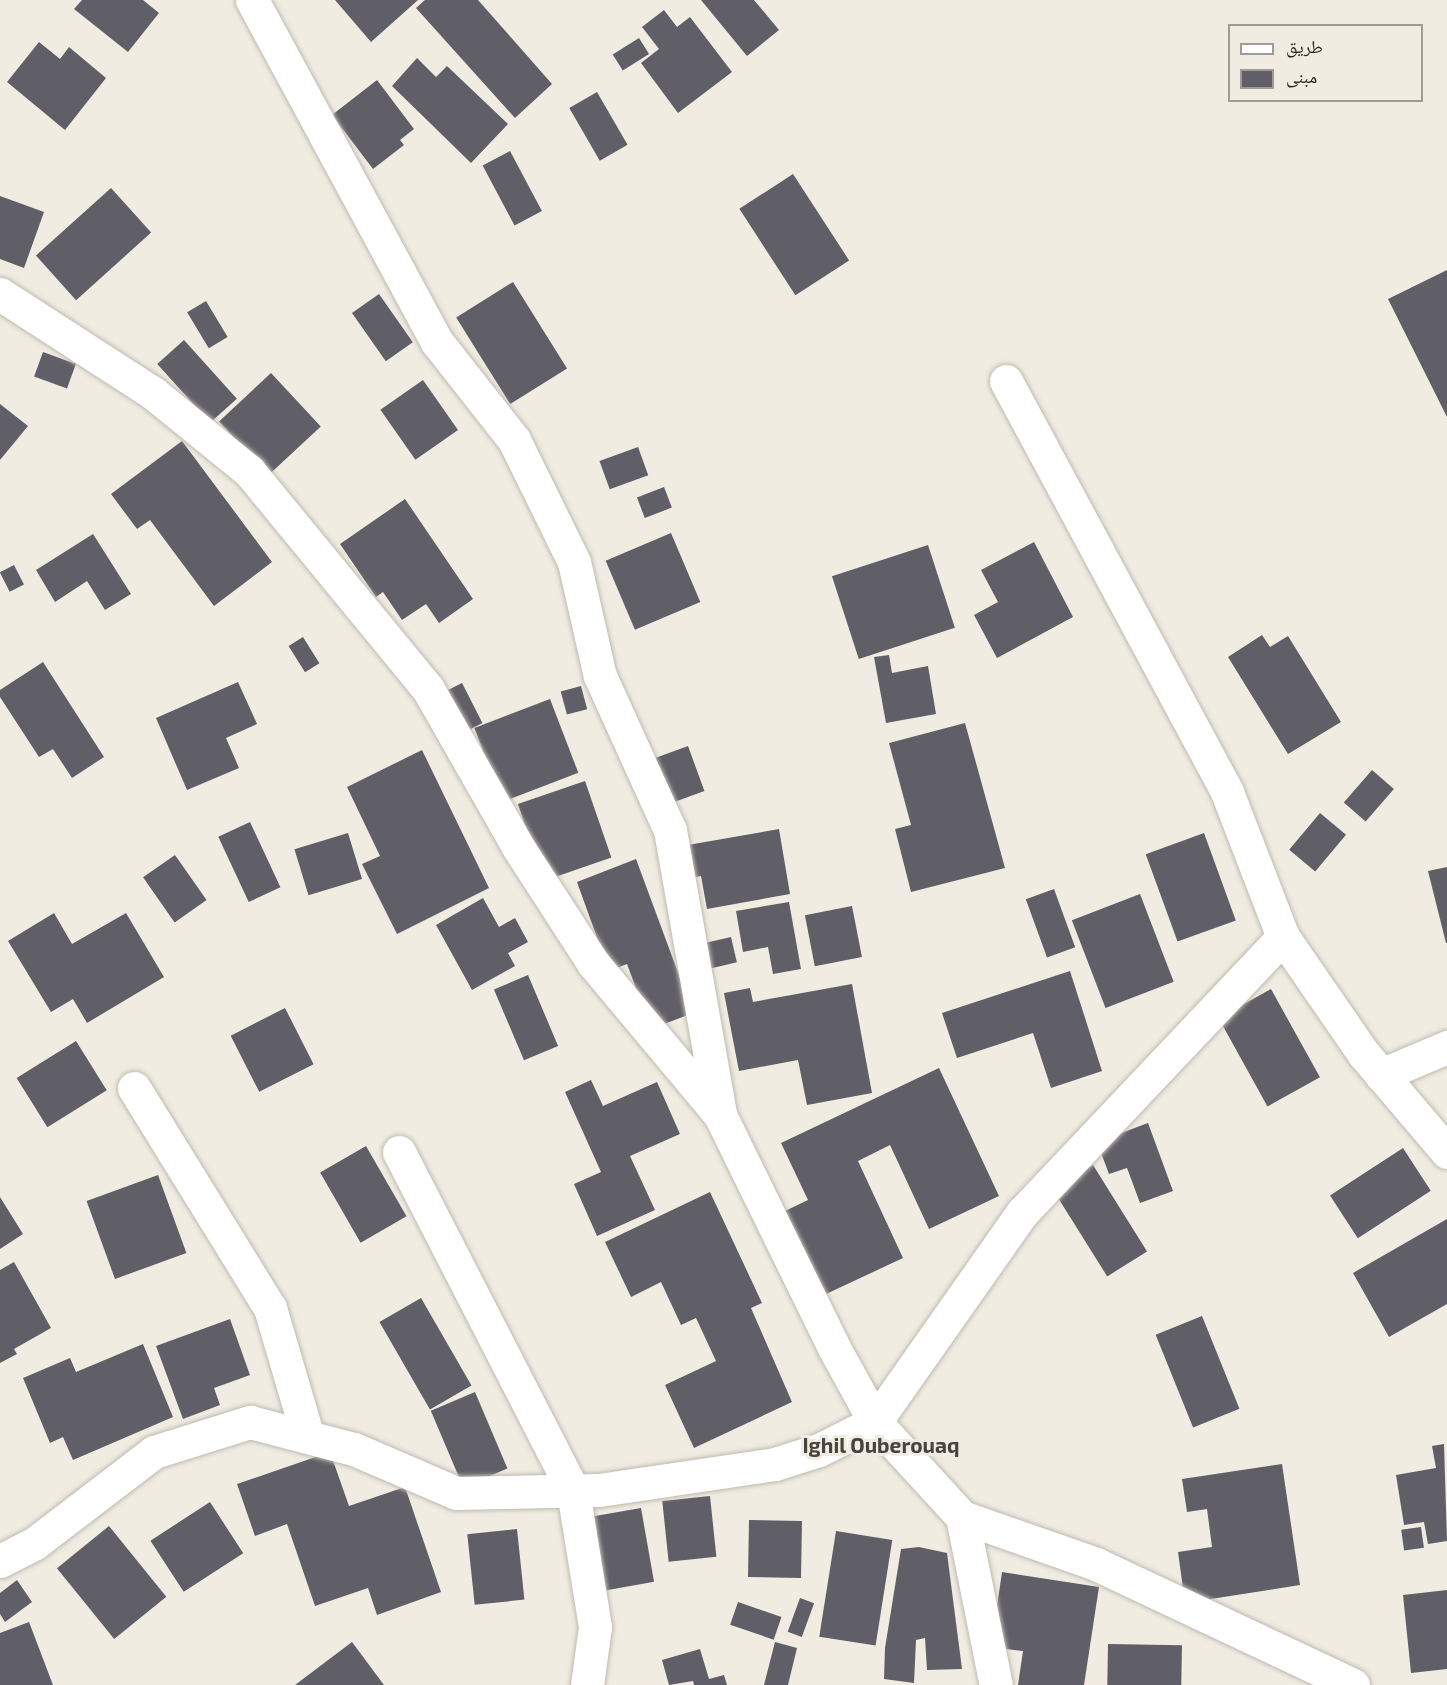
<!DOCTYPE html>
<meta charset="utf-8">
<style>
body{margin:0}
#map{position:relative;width:1447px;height:1685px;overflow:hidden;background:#f1ece2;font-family:"Exo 2","Noto Naskh Arabic",sans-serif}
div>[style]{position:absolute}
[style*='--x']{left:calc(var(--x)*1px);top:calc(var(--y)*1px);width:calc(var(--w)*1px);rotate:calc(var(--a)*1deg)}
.building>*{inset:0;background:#605e67;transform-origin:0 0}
.roads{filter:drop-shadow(0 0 2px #bfbab0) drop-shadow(0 0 2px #bfbab0)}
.minor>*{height:33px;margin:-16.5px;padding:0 16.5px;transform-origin:16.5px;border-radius:16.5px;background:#fff}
span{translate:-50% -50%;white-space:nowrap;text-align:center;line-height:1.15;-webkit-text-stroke:6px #f1ece2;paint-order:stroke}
.quarter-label{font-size:21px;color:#48443b;font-weight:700}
.legend{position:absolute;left:1228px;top:24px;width:195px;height:78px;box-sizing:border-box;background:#f1ece2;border:2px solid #a09c95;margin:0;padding:8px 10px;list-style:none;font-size:18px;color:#272521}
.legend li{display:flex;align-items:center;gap:12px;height:30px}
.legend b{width:30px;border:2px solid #a09c95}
</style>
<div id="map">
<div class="building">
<i style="clip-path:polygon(82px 0,143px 0,159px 13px,128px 52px,74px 9px)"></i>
<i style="clip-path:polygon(335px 0,418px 0,371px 42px)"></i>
<i style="clip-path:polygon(425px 0,478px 0,552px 84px,515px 118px,416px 8px)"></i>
<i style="clip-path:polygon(701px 0,754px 0,779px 30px,747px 56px)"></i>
<i style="clip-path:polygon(664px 10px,677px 27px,690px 17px,732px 72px,678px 113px,641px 63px,659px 49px,642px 27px)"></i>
<i style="left:639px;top:38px;width:19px;height:31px;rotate:58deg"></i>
<i style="clip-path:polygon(39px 42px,60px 59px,69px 47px,106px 78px,65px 130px,7px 82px)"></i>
<i style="clip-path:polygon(417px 58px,436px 77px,447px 66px,508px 124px,471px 163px,392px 86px)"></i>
<i style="clip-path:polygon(377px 80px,414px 129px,400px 140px,404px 145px,373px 169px,332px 115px)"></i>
<i style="left:597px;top:92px;width:61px;height:32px;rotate:60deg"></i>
<i style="left:510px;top:151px;width:68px;height:31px;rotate:62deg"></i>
<i style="left:793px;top:174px;width:103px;height:64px;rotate:57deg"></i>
<i style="left:111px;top:188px;width:60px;height:101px;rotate:48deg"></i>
<i style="clip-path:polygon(0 196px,44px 212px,24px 268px,0 259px)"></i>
<i style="clip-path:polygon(1447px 270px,1447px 417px,1388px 299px)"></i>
<i style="left:513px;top:282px;width:102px;height:67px;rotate:58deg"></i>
<i style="left:379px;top:294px;width:59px;height:33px;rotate:55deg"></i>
<i style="left:206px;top:301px;width:42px;height:22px;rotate:59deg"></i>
<i style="left:184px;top:340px;width:79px;height:36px;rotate:48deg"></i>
<i style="left:43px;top:352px;width:35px;height:26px;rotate:20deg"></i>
<i style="left:271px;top:373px;width:73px;height:71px;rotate:47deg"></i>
<i style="left:423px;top:380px;width:61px;height:52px;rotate:55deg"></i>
<i style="clip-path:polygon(0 404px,28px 426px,0 460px)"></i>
<i style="clip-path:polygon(182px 441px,272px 562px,214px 606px,150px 520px,137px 529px,111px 494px)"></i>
<i style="left:638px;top:447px;width:30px;height:41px;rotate:70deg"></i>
<i style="left:664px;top:487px;width:22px;height:29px;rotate:69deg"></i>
<i style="clip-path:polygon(405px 499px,473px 599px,439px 623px,426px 604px,402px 620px,383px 592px,376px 597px,340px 544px)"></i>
<i style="left:671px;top:533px;width:75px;height:71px;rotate:67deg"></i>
<i style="clip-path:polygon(93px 534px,131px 594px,105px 610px,87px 581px,55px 602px,36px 570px)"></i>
<i style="clip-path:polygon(1034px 542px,1073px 617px,997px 658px,974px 615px,998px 602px,981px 570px)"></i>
<i style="left:928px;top:545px;width:87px;height:101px;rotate:72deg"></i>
<i style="left:14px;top:565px;width:22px;height:16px;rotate:63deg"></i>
<i style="clip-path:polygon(1262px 635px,1270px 647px,1288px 636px,1341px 722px,1288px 754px,1228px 657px)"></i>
<i style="left:303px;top:637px;width:31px;height:17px;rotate:58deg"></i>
<i style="clip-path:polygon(889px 655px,892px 673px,928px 666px,936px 714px,886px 723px,874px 657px)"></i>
<i style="clip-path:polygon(43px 662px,104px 757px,72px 778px,53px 749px,39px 757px,0 697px,0 690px)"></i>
<i style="clip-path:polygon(238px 682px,257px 724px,226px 738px,239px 768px,187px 790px,156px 718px)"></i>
<i style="left:462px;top:683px;width:45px;height:21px;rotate:63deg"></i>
<i style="left:581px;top:686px;width:24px;height:21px;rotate:75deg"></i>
<i style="left:550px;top:699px;width:79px;height:81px;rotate:69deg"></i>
<i style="clip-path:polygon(965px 723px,1005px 868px,911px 892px,895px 829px,911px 825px,889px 743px)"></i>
<i style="left:688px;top:746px;width:48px;height:35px;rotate:70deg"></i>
<i style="clip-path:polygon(422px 750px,489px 888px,397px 934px,362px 864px,380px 856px,347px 787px)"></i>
<i style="left:1372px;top:770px;width:29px;height:43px;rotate:41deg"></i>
<i style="left:585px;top:781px;width:81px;height:71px;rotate:71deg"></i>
<i style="left:1320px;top:813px;width:34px;height:48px;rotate:40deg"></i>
<i style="left:250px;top:822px;width:72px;height:35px;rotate:65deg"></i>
<i style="clip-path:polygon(779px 829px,790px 894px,707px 909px,701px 876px,687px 879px,682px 846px)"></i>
<i style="left:348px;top:833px;width:48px;height:56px;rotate:73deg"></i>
<i style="left:1204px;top:833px;width:93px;height:62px;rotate:70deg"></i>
<i style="left:175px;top:855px;width:55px;height:39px;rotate:55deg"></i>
<i style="clip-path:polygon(636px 859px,693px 1013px,651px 1029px,627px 964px,609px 971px,577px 882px)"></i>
<i style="clip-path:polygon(1447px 867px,1447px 943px,1446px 943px,1428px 871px)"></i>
<i style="left:1054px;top:889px;width:62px;height:30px;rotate:70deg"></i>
<i style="left:1140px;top:894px;width:94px;height:73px;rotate:69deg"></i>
<i style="clip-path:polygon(483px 898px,499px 927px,515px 918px,528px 942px,508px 953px,515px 966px,472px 990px,436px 925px)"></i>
<i style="clip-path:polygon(789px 902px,801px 969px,773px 974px,768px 947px,743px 952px,736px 911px)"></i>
<i style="left:852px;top:906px;width:52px;height:48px;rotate:79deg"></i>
<i style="clip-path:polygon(54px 913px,72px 944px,126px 913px,164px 977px,87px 1023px,73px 999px,51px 1012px,8px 941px)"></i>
<i style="left:731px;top:937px;width:26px;height:28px;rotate:77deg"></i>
<i style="clip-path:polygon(1070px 971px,1102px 1071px,1051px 1088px,1033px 1033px,957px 1058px,942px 1013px)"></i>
<i style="left:528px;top:975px;width:77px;height:37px;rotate:67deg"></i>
<i style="clip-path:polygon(852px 984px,872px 1093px,807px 1105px,798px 1060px,739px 1071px,724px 993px,750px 988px,753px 1002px)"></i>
<i style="left:1271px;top:989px;width:101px;height:60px;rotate:61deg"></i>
<i style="left:285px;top:1008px;width:63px;height:61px;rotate:63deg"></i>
<i style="left:76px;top:1041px;width:58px;height:70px;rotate:58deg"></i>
<i style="clip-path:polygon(939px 1068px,999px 1196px,929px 1229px,890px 1145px,858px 1161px,903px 1258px,824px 1295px,785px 1211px,808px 1200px,781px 1143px)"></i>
<i style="clip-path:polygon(591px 1080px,603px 1106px,657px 1082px,680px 1134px,630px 1156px,655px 1210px,597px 1236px,574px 1184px,601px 1172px,565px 1092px)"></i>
<i style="clip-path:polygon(1148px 1123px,1173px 1191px,1140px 1203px,1127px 1168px,1109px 1174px,1097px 1142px)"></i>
<i style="left:366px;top:1146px;width:81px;height:53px;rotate:60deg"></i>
<i style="left:1403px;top:1148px;width:51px;height:87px;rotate:57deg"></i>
<i style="left:1093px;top:1165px;width:102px;height:47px;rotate:58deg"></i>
<i style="left:158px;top:1175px;width:83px;height:76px;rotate:70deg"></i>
<i style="clip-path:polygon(710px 1192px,762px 1303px,751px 1308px,792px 1402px,694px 1448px,665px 1385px,716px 1361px,696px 1318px,681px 1325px,661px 1282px,631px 1297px,605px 1242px)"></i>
<i style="clip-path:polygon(0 1197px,23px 1234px,0 1249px)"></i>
<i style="clip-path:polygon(1447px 1219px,1447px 1304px,1389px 1337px,1353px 1273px)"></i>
<i style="clip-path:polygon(14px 1262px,51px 1328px,14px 1349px,17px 1354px,0 1363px,0 1270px)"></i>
<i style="left:421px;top:1298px;width:101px;height:48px;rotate:60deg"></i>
<i style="left:1202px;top:1316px;width:100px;height:50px;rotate:68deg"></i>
<i style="clip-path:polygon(230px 1319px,250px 1375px,214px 1388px,220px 1405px,183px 1419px,156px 1346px)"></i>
<i style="clip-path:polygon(143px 1344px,173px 1417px,73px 1460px,63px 1437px,50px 1443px,23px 1378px,70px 1358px,76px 1372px)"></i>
<i style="left:475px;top:1392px;width:83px;height:48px;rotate:67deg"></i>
<i style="clip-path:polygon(1444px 1444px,1447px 1541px,1428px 1544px,1424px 1522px,1404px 1525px,1396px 1475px,1436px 1468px,1432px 1446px)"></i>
<i style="clip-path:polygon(330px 1452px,349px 1506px,405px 1487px,441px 1592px,377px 1615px,368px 1588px,315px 1606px,287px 1524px,255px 1536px,237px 1484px)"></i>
<i style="clip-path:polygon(1282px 1464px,1300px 1585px,1185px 1603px,1178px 1552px,1212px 1547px,1207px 1509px,1187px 1512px,1182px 1479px)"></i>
<i style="left:710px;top:1496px;width:61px;height:48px;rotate:84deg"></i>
<i style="left:210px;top:1502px;width:61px;height:71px;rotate:57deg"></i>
<i style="left:641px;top:1508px;width:75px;height:51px;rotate:80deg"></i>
<i style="left:749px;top:1520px;width:53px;height:57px;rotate:1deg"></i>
<i style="left:109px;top:1526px;width:91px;height:67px;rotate:51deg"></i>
<i style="left:1421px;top:1527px;width:21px;height:20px;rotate:82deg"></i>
<i style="left:517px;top:1529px;width:71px;height:50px;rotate:84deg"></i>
<i style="left:836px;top:1531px;width:57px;height:107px;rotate:9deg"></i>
<i style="clip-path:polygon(919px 1547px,947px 1553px,962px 1669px,927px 1670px,925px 1638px,916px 1640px,914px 1683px,884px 1679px,885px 1648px,901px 1549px)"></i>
<i style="clip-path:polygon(1002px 1572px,1099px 1587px,1084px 1685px,1018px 1685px,1023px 1651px,991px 1647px)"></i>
<i style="clip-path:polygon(17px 1580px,32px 1602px,5px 1622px,0 1614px,0 1593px)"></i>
<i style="clip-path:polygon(1447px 1590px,1447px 1669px,1411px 1673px,1403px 1595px)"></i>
<i style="left:800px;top:1598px;width:15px;height:36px;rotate:20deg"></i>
<i style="left:738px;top:1602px;width:46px;height:24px;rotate:19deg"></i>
<i style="clip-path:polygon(29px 1622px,53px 1685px,0 1685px,0 1633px)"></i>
<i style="clip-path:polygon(352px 1642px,384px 1685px,295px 1685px)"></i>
<i style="clip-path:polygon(775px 1642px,797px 1648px,788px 1685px,764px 1685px)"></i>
<i style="left:1108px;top:1644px;width:74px;height:41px;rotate:1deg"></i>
<i style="clip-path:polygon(700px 1649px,709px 1679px,724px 1675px,727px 1685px,694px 1685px,693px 1681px,669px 1685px,662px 1660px)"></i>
</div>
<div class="roads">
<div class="minor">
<i style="--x:252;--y:0;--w:389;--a:61.6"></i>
<i style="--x:437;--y:342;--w:125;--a:51.8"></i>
<i style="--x:514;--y:440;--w:136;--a:63.8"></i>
<i style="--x:574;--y:562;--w:117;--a:77.2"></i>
<i style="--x:600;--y:676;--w:169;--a:65.6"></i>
<i style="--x:670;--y:830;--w:288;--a:80"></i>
<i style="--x:0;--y:294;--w:182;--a:32.9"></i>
<i style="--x:153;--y:393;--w:124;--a:39.1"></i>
<i style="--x:249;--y:471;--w:282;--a:50.6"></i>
<i style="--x:428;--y:689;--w:182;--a:60.3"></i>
<i style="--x:518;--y:847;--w:138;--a:57.1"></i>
<i style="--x:593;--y:963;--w:198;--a:50.1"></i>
<i style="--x:720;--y:1115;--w:257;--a:63.9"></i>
<i style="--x:833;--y:1346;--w:87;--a:61.1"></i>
<i style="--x:875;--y:1422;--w:129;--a:47.5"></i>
<i style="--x:962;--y:1517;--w:142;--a:19.3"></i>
<i style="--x:1096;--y:1564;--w:284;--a:25.2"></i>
<i style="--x:1006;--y:381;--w:467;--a:61.7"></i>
<i style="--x:1227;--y:792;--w:155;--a:68.9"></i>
<i style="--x:1283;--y:937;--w:141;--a:55.4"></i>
<i style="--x:1363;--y:1053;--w:130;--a:49.7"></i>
<i style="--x:1381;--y:1075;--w:72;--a:-23"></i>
<i style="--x:134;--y:1088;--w:259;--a:58.3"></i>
<i style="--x:270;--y:1308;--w:134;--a:73.6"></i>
<i style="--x:399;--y:1152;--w:381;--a:62.8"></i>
<i style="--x:573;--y:1491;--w:138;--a:80.8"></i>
<i style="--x:595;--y:1627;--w:59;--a:97.9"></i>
<i style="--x:962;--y:1517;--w:171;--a:78.6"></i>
<i style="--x:0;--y:1561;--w:39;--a:-27"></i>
<i style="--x:35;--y:1543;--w:150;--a:-37.4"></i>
<i style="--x:154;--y:1452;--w:101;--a:-17.4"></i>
<i style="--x:250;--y:1422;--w:107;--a:14.6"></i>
<i style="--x:354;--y:1449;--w:111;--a:23.3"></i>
<i style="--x:456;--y:1493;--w:143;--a:-1.2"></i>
<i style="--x:599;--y:1490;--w:178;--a:-8.4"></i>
<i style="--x:775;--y:1464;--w:46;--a:-17.7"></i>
<i style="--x:819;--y:1450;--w:63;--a:-26.6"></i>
<i style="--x:875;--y:1422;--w:256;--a:-54.9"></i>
<i style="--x:1022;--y:1213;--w:380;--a:-46.6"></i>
</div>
</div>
<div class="quarter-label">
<span style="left:881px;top:1445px">Ighil Ouberouaq</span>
</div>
<ul class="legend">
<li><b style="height:8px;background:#fff"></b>طريق</li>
<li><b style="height:16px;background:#605e67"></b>مبنى</li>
</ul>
</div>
